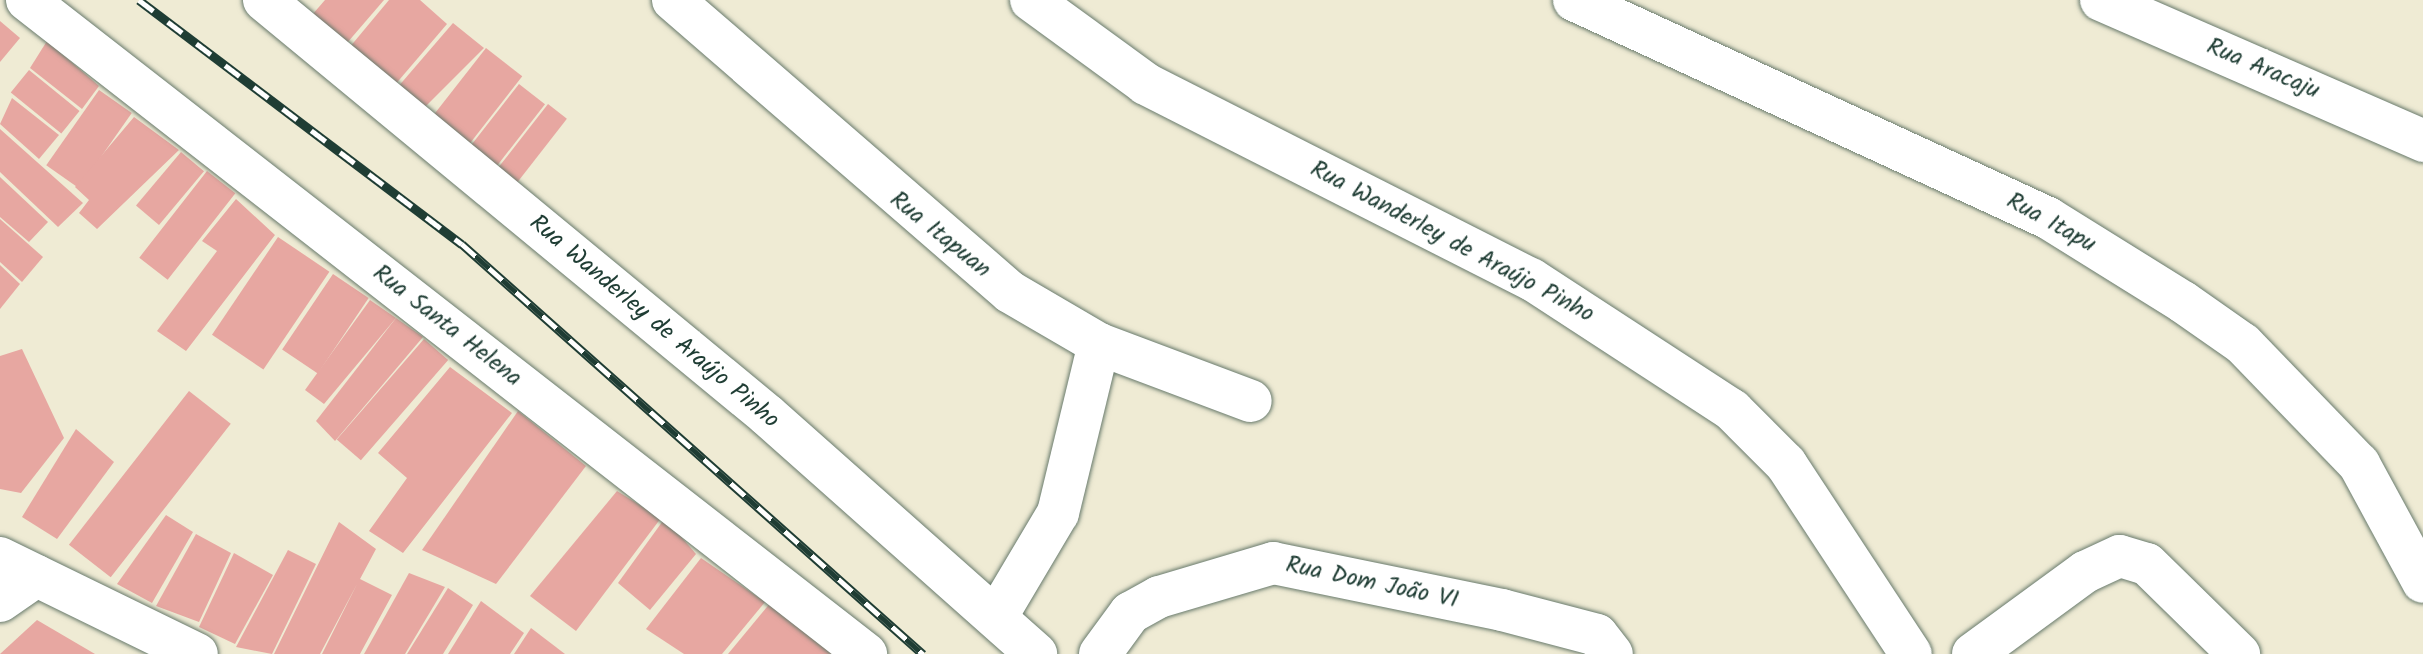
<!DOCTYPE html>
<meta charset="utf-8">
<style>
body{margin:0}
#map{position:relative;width:2423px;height:654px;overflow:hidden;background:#efebd4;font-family:Kalam,sans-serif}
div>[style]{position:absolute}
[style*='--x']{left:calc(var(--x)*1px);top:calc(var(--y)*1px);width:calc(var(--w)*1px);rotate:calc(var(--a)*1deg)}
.building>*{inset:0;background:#e7a7a1;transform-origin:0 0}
.roads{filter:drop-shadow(0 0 2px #687a6c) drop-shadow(0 0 2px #687a6c)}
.minor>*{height:42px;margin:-21px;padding:0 21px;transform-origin:21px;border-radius:21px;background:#fff}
.rail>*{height:9px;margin-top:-4.5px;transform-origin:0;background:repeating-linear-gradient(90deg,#fff 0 18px,#1f3d34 0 36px);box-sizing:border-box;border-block:2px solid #1f3d34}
span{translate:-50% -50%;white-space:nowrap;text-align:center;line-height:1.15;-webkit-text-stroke:8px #fff;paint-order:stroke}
.street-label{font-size:24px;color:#1f3d34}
</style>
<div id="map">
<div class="building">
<i style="clip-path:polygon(325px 0,384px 0,347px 43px,312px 15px)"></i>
<i style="clip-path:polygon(389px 0,420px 0,447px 24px,394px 86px,349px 48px)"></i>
<i style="clip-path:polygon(0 21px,20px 38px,0 62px)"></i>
<i style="clip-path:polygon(453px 23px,484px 48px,423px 109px,397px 88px)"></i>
<i style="clip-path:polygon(47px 41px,99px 86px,82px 109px,30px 68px)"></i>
<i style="left:486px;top:48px;width:46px;height:88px;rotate:38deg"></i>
<i style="left:29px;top:70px;width:65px;height:29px;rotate:39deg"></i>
<i style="left:519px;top:84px;width:33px;height:81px;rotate:38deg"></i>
<i style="left:99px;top:90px;width:40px;height:92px;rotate:35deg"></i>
<i style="clip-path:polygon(12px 98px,59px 135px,39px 159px,0 124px)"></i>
<i style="left:548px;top:104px;width:24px;height:82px;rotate:38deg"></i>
<i style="clip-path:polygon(134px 117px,179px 150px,97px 229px,79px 213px,89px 200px,75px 187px)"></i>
<i style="clip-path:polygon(0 129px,83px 203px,58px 227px,0 172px)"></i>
<i style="left:181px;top:152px;width:30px;height:70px;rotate:40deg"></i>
<i style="left:207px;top:171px;width:36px;height:110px;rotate:38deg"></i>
<i style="clip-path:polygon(0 177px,48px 222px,29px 242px,0 217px)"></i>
<i style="clip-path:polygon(236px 199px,275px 235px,186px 351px,157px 331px,217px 251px,202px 241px)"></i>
<i style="clip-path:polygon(0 219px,43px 257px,22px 282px,0 262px)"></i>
<i style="left:278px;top:237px;width:62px;height:118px;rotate:34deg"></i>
<i style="clip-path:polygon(0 265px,20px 284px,0 309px)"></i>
<i style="left:333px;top:274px;width:43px;height:91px;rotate:34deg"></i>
<i style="clip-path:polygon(370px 300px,396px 318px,324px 404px,305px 390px)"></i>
<i style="clip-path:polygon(396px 318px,423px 337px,335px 441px,316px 421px)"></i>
<i style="left:424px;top:339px;width:32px;height:133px;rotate:41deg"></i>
<i style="clip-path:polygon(22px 349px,64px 438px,21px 493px,0 489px,0 356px)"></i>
<i style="clip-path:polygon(450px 367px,512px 413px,403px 553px,369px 531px,407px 478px,378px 453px)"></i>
<i style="left:189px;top:391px;width:53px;height:195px;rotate:38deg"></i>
<i style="clip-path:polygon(518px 411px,586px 466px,496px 584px,422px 550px)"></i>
<i style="clip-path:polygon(76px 429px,114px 462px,57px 539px,22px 517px)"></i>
<i style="clip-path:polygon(617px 491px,661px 518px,576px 631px,530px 596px)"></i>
<i style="clip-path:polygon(166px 515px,193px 532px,152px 603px,117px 584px)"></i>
<i style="clip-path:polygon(665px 518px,696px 554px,650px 610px,618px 583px)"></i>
<i style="clip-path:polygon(339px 522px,376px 549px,360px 579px,392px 595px,360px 654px,322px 654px,357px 584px,320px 654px,274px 654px)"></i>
<i style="clip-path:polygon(196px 534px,231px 553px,199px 622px,156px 606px)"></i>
<i style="clip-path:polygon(288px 550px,316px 564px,272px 654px,236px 647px)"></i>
<i style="clip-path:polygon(234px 553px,273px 575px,235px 644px,199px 627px)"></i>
<i style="clip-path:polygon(701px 558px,765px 602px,722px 654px,684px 654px,646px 629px)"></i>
<i style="clip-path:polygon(409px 573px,445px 587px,405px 654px,364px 654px)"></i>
<i style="clip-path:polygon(448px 588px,473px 605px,443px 654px,407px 654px)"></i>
<i style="clip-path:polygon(481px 601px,524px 633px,510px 654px,448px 654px)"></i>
<i style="clip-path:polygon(771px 602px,833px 654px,728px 654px)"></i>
<i style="clip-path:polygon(37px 620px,95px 654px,0 654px)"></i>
<i style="clip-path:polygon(531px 628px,565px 654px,514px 654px)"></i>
</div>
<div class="roads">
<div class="minor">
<i style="--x:27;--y:0;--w:1064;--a:37.94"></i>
<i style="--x:264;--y:0;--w:652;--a:39.52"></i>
<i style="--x:767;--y:415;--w:360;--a:41.6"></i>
<i style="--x:673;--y:0;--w:446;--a:40.9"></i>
<i style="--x:1010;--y:292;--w:103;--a:30.3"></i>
<i style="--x:1099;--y:344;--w:162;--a:20.6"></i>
<i style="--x:1031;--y:0;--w:142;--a:36.1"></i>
<i style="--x:1146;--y:84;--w:432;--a:26.9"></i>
<i style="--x:1531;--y:279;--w:240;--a:33.1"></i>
<i style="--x:1732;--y:410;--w:76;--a:45"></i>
<i style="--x:1786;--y:464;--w:227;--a:56.7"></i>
<i style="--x:1574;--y:0;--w:522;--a:24.7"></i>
<i style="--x:2048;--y:218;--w:159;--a:31.9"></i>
<i style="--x:2183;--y:302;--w:73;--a:35"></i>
<i style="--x:2243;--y:344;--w:167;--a:46"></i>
<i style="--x:2359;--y:464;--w:134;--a:61.5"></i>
<i style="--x:2101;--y:0;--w:352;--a:23.6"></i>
<i style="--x:0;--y:558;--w:219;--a:26"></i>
<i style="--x:0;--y:601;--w:44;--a:-34.8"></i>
<i style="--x:998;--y:614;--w:117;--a:-59.3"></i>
<i style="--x:1058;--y:513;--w:174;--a:-76.4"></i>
<i style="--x:1100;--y:654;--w:51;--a:-53.8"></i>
<i style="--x:1130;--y:613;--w:33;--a:-29"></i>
<i style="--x:1159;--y:597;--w:119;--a:-16.6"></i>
<i style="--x:1273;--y:563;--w:234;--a:11.6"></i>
<i style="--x:1502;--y:610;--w:98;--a:14.7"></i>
<i style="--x:1597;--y:635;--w:24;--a:52"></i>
<i style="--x:1973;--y:654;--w:139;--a:-36.2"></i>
<i style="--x:2085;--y:572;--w:38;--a:-25"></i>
<i style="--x:2120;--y:556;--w:28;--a:17"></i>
<i style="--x:2147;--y:564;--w:129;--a:44.4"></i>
</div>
</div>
<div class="rail">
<i style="--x:139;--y:0;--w:405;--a:37.1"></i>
<i style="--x:462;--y:244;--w:617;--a:41.65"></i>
</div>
<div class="street-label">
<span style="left:2263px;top:69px;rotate:23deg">Rua Aracaju</span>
<span style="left:2051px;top:223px;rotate:29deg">Rua Itapu</span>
<span style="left:940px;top:235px;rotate:39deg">Rua Itapuan</span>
<span style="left:1452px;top:242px;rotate:28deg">Rua Wanderley de Araújo Pinho</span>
<span style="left:654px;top:322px;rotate:40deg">Rua Wanderley de Araújo Pinho</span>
<span style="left:447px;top:326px;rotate:38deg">Rua Santa Helena</span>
<span style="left:1372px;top:583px;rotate:12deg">Rua Dom João VI</span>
</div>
</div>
